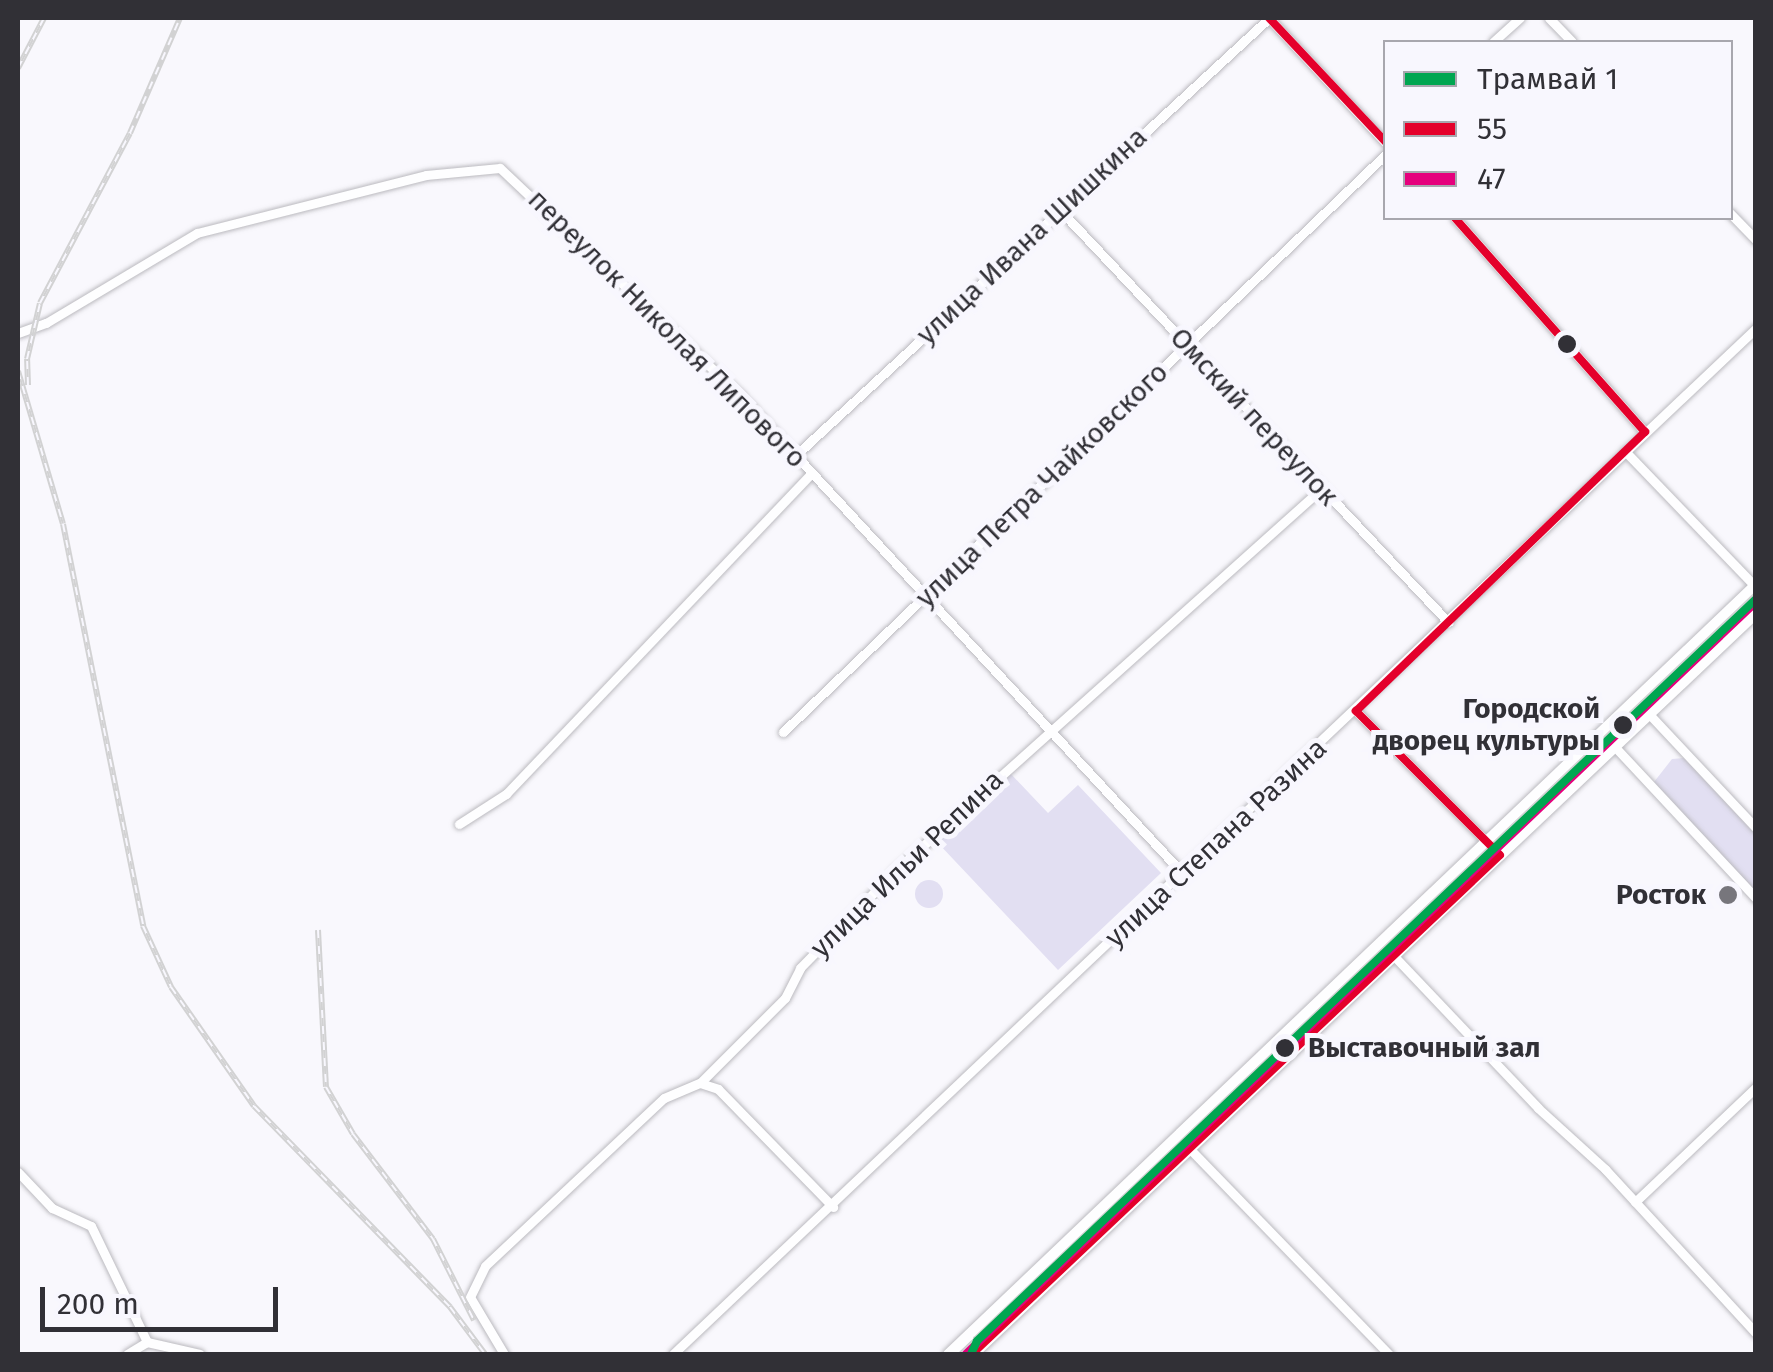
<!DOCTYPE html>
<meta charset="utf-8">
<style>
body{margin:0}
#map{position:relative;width:1773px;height:1372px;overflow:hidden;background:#f9f8fd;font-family:"Fira Sans",sans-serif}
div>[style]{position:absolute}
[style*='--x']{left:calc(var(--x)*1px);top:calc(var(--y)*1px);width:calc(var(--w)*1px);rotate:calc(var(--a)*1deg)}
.green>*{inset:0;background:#e2dff2}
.round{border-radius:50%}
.roads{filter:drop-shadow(0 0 2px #bbbabf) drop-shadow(0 0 2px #bbbabf)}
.minor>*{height:9px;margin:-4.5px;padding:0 4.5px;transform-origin:4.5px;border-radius:4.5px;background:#fefeff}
.major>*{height:11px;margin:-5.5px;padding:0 5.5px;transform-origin:5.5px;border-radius:5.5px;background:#fefeff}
.tram>*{height:2.5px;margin:-1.25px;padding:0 1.25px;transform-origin:1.25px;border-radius:1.25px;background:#d2d2d3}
.rail>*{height:6px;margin-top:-3px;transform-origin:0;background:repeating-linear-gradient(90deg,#f8f7fe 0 8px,#d2d2d3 0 16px);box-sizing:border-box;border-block:2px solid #d2d2d3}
.bus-1>*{height:8px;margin:-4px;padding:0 4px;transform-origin:4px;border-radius:4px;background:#e4002b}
.bus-2>*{height:8px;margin:-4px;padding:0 4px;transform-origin:4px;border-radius:4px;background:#e5007d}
.tram-1>*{height:8px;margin:-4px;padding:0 4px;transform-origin:4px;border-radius:4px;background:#00a651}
.dots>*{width:28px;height:28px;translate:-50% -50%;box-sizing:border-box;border:5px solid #f8f7fe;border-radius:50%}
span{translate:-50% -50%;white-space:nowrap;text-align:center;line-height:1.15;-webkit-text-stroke:10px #f8f7fe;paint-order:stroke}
.street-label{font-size:28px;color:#313036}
.stop-label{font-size:28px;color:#313036;font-weight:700}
.right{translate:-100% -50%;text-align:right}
.left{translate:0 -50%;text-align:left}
.poi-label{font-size:28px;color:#313036;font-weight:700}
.frame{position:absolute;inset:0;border:20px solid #313036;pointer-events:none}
.legend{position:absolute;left:1383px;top:40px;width:350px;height:180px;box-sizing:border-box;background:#f8f7fe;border:2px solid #a8a7ae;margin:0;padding:12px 18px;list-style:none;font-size:30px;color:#313036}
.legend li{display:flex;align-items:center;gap:20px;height:50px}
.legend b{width:50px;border:2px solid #a8a7ae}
.scale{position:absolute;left:40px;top:1287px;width:238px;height:45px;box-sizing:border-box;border:5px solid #313036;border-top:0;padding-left:12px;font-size:30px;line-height:35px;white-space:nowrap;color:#313036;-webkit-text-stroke:8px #f8f7fe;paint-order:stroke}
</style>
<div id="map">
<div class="green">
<i style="clip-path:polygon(1684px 758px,1755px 834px,1755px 891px,1654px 782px,1672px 759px)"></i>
<i style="clip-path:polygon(1010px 773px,1048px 813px,1078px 785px,1161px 873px,1058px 970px,937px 842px)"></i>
<i class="round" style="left:915px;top:880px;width:28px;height:28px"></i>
</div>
<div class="roads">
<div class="minor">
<i style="--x:1269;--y:18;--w:171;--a:46.9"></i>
<i style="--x:1549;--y:18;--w:33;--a:46"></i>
<i style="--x:1493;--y:42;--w:36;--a:-42"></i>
<i style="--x:1061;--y:211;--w:565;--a:46.72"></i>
<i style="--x:1730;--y:213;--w:37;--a:46"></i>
<i style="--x:1455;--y:218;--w:286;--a:48.4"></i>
<i style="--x:18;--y:333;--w:30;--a:-20"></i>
<i style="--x:46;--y:323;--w:176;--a:-30.8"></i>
<i style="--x:197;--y:233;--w:236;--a:-14.2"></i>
<i style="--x:426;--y:175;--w:74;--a:-5.4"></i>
<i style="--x:500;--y:168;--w:329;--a:43.4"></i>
<i style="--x:739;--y:394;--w:654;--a:47.23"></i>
<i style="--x:1625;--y:451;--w:186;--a:46.1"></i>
<i style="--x:796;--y:455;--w:644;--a:-42.73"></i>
<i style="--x:1356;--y:711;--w:204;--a:45"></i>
<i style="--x:1649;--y:714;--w:156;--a:46.8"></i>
<i style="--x:783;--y:732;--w:835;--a:-43.79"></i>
<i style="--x:1615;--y:747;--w:207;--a:47"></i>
<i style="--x:459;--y:824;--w:56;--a:-32.6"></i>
<i style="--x:506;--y:794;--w:443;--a:-46.4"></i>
<i style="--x:1394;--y:956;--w:209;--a:46.5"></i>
<i style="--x:1538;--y:1108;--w:91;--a:42.3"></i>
<i style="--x:1605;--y:1169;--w:223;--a:47.4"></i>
<i style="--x:700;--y:1083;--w:19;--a:18"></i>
<i style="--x:718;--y:1089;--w:165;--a:45.7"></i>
<i style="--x:1190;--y:1149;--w:286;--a:45.9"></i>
<i style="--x:18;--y:1172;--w:50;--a:46.6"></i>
<i style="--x:52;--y:1208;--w:43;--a:24.8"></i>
<i style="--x:91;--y:1226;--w:129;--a:64.2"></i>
<i style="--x:147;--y:1342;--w:54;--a:12.8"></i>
<i style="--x:1635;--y:1202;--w:167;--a:-43.5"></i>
<i style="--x:127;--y:1354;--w:23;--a:-31"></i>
<i style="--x:504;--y:1354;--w:66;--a:-120.8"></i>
<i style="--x:470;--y:1297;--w:34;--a:-64"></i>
<i style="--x:485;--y:1266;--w:245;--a:-43.2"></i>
<i style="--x:664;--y:1098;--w:39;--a:-23"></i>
<i style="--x:700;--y:1083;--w:120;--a:-45"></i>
<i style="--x:785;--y:998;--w:34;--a:-63"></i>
<i style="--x:800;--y:968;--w:137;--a:-45.6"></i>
<i style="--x:896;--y:870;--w:571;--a:-41.88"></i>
<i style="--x:673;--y:1354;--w:1492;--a:-43.45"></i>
</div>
<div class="major">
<i style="--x:948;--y:1354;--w:1116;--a:-43.62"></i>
<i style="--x:972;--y:1354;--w:1079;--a:-43.42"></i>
</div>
</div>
<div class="tram">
<i style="--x:968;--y:1354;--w:17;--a:-69"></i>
<i style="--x:974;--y:1338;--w:1081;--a:-43.65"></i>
</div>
<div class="rail">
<i style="--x:18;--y:68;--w:56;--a:-62.5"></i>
<i style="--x:18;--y:371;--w:159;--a:73.6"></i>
<i style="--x:63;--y:524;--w:410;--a:78.7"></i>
<i style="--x:143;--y:926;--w:67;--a:65.3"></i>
<i style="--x:171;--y:987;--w:145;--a:55.1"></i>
<i style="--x:254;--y:1106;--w:281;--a:45.7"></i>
<i style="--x:450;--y:1307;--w:59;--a:53.3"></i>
<i style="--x:28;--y:385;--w:26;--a:-92"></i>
<i style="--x:27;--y:359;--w:57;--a:-76.9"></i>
<i style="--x:40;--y:303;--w:192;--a:-62.1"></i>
<i style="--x:130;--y:133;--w:125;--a:-66.5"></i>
<i style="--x:318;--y:930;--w:157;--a:87.1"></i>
<i style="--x:326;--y:1087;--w:54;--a:60.1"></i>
<i style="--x:353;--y:1134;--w:132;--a:52.7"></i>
<i style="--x:433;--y:1239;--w:91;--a:63.2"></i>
</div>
<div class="bus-1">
<i style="--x:1269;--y:18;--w:170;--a:46.7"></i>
<i style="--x:972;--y:1354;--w:726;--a:-43.38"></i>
<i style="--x:1500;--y:855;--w:204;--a:-135"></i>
<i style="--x:1356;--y:711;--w:402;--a:-44"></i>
<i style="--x:1645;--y:432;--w:286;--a:-131.6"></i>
</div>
<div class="bus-2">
<i style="--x:966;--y:1354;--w:1091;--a:-43.59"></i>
</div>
<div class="tram-1">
<i style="--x:971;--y:1354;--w:14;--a:-65"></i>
<i style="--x:977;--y:1341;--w:1076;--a:-43.61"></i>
</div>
<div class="dots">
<i style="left:1567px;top:344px;background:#313036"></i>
<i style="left:1623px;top:725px;background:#313036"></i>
<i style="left:1728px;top:895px;background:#77767c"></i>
<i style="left:1285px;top:1048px;background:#313036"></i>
</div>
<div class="street-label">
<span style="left:1032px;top:236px;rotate:-43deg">улица Ивана Шишкина</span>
<span style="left:667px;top:329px;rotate:45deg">переулок Николая Липового</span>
<span style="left:1254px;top:417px;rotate:47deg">Омский переулок</span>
<span style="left:1042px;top:485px;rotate:-44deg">улица Петра Чайковского</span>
<span style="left:1216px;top:843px;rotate:-43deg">улица Степана Разина</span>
<span style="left:907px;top:864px;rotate:-44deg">улица Ильи Репина</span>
</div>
<div class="stop-label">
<span class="right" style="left:1600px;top:725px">Городской<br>дворец культуры</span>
<span class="left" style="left:1308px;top:1048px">Выставочный зал</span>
</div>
<div class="poi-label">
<span class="right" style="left:1706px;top:895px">Росток</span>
</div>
<div class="frame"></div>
<ul class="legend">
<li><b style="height:12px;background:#00a651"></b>Трамвай 1</li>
<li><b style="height:12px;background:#e4002b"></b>55</li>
<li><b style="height:12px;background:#e5007d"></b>47</li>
</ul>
<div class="scale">200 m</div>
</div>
